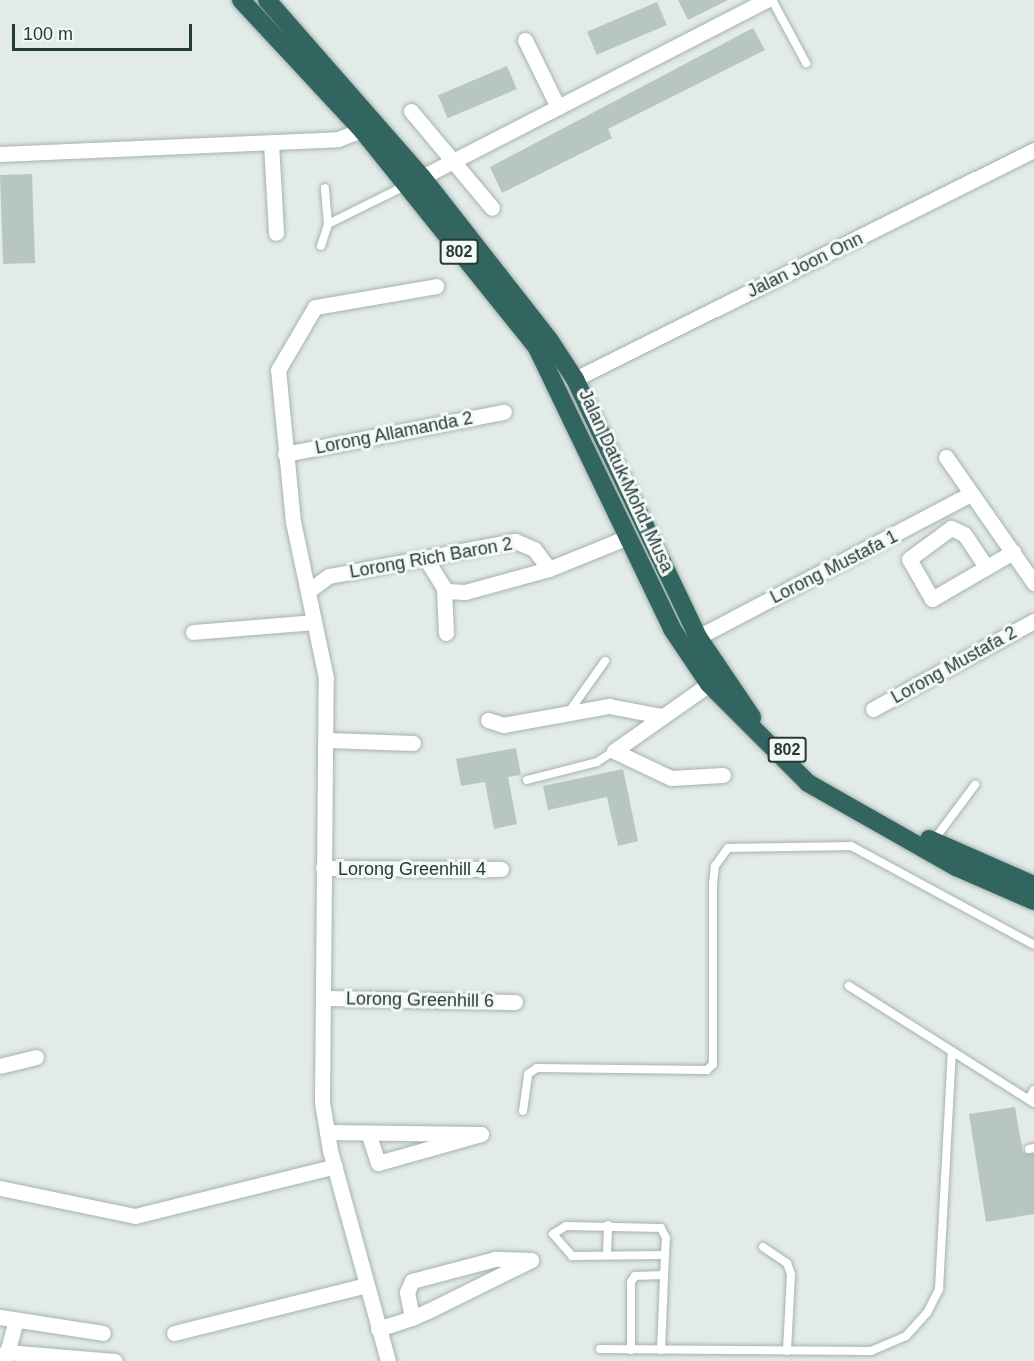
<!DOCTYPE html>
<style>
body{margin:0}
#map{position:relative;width:1034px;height:1361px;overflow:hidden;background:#e2ebe8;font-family:Helvetica,sans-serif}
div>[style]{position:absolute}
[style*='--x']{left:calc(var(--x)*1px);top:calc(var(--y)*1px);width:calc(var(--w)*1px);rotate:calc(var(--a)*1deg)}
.building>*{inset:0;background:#b8c6c2;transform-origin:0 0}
.roads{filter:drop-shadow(0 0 2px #a5b3af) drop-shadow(0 0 2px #a5b3af)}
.lane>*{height:8px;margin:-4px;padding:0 4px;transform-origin:4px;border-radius:4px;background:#fff}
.street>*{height:15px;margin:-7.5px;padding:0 7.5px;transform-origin:7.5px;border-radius:7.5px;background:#fff}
.highway>*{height:18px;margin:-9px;padding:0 9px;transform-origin:9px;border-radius:9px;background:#326460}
span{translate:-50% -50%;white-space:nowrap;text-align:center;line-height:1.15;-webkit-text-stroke:6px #f3f8f6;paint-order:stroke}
.shield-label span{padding:2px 4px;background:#f3f8f6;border:2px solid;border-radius:4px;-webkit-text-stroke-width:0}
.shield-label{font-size:16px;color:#243b37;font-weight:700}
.street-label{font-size:18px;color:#243b37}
.scale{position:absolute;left:12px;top:24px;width:180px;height:27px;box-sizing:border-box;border:3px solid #243b37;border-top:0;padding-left:8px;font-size:18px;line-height:21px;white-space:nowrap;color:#243b37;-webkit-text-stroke:4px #f3f8f6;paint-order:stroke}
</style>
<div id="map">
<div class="building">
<i style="clip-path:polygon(678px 0,728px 0,688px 20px)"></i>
<i style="left:657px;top:2px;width:25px;height:76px;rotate:67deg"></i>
<i style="clip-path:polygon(753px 28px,765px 50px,608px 129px,612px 138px,502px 193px,490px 167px)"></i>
<i style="left:507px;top:66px;width:25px;height:75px;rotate:67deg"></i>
<i style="left:32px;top:174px;width:89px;height:32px;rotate:88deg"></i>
<i style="clip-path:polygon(516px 748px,521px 775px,508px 777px,517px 824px,494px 829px,485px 782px,461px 786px,456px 759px)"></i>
<i style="clip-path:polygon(623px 769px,638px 841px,618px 846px,607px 797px,548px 810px,543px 786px)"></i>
<i style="clip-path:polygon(1015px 1107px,1023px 1153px,1034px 1154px,1034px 1214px,986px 1222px,969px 1114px)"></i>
</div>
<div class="roads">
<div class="lane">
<i style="--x:772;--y:0;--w:72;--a:61.6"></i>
<i style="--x:328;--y:224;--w:86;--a:-26.3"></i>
<i style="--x:321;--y:246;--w:23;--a:-72"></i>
<i style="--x:328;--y:224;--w:36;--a:-95"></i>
<i style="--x:571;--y:709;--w:59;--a:-54.7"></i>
<i style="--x:527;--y:780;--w:72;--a:-14.4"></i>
<i style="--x:597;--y:762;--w:20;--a:-33"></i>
<i style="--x:934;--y:840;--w:69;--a:-53.3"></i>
<i style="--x:849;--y:986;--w:219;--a:32.3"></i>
<i style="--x:1029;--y:1099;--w:10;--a:-61"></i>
<i style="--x:523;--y:1111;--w:37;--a:-82"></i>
<i style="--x:528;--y:1074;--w:11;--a:-34"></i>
<i style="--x:537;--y:1068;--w:170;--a:0.7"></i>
<i style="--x:707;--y:1070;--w:8;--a:-45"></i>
<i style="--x:713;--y:1064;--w:180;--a:-90"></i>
<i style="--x:713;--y:884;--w:18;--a:-84"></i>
<i style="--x:715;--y:866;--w:22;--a:-54"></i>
<i style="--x:728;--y:848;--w:123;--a:-0.9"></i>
<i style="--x:851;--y:846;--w:208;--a:28.4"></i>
<i style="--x:1029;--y:1149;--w:5;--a:-11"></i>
<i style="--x:763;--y:1247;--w:29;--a:34"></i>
<i style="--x:787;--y:1263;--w:12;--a:70"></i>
<i style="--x:791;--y:1274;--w:77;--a:93"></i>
<i style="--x:607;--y:1255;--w:30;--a:-88"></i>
<i style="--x:600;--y:1349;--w:271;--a:0.4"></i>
<i style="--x:871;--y:1351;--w:38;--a:-23"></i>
<i style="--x:906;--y:1336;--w:31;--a:-48"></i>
<i style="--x:927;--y:1313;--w:27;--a:-63"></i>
<i style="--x:939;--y:1289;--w:238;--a:-86.9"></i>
<i style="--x:631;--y:1350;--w:68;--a:-90"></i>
<i style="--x:631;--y:1282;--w:7;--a:-56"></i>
<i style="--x:635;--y:1276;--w:29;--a:-2"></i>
<i style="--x:661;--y:1350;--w:95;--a:-87.6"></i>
<i style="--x:665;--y:1255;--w:17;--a:-87"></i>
<i style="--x:666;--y:1238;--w:11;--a:-117"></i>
<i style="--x:661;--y:1228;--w:95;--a:-178.8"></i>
<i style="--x:566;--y:1226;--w:15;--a:148"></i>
<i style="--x:553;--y:1234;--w:29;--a:49"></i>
<i style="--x:572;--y:1256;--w:93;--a:-0.6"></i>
</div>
<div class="street">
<i style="--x:525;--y:40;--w:75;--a:63.8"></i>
<i style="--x:411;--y:111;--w:126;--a:50.1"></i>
<i style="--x:271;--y:143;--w:90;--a:86.8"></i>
<i style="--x:0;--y:154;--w:338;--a:-2.5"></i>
<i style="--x:338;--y:139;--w:26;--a:-21"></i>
<i style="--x:422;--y:177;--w:388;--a:-27.2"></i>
<i style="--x:575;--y:379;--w:513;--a:-26.52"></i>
<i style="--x:285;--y:454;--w:223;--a:-10.9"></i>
<i style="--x:946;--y:457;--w:154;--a:55.1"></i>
<i style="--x:426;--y:559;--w:38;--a:58"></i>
<i style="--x:446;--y:591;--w:19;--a:3"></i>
<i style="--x:465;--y:592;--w:87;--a:-15.3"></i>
<i style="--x:549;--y:569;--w:85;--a:-22.1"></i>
<i style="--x:985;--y:565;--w:37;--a:-124"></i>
<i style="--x:964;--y:534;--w:14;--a:-155"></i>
<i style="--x:951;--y:528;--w:52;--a:143.6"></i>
<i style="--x:909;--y:559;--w:46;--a:60.1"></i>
<i style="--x:932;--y:599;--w:94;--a:-30.1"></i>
<i style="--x:444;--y:588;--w:45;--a:87.5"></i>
<i style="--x:308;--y:591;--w:26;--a:-36"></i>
<i style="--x:329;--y:576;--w:189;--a:-10.7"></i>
<i style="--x:515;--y:541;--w:21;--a:23"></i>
<i style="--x:534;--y:549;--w:25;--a:53"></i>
<i style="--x:193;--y:632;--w:121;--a:-4.7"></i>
<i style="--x:698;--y:637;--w:306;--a:-27.7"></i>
<i style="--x:709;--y:684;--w:116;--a:144.8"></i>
<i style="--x:614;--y:751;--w:63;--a:25.3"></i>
<i style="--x:671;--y:778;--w:52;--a:-3.3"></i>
<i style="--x:873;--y:709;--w:183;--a:-28.7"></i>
<i style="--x:488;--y:720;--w:16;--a:18"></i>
<i style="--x:503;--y:725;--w:108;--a:-10.2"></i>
<i style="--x:609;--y:706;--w:54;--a:10.7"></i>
<i style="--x:328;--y:740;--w:85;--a:2"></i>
<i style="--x:323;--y:868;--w:178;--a:0.3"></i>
<i style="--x:325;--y:998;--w:190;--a:1.2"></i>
<i style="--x:0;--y:1066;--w:37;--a:-14"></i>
<i style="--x:327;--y:1132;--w:154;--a:0.7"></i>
<i style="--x:481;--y:1134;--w:107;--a:164.3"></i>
<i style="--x:378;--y:1163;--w:32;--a:-108"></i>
<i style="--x:0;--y:1188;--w:138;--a:11.7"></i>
<i style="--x:135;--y:1216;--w:206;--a:-14"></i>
<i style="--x:0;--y:1317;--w:104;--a:8.8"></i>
<i style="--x:378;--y:1329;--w:36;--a:-18"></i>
<i style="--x:412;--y:1318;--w:17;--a:-24"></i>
<i style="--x:428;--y:1311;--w:115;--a:-26.3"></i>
<i style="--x:531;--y:1260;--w:36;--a:-178"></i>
<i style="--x:495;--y:1259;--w:86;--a:165.2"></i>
<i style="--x:412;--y:1281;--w:12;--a:114"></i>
<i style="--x:407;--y:1292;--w:26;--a:79"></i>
<i style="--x:174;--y:1333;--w:198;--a:-14"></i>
<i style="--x:6;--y:1352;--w:109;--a:4.7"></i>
<i style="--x:5;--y:1360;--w:41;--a:-74.6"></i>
<i style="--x:388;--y:1361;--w:219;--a:-105.4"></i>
<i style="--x:330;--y:1150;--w:49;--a:-99.5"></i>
<i style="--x:322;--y:1102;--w:424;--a:-89.5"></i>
<i style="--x:326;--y:678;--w:159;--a:-101.9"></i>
<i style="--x:293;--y:522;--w:153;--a:-95.6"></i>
<i style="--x:278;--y:370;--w:73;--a:-59.6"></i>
<i style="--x:315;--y:307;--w:123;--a:-9.8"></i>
</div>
<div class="highway">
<i style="--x:241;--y:0;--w:178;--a:47.1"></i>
<i style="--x:362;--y:130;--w:280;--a:51.2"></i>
<i style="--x:537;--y:348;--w:312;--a:64.3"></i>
<i style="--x:672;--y:629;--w:66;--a:56.1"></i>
<i style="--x:709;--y:684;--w:140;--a:45"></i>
<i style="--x:808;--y:783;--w:170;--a:29.6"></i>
<i style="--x:956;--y:867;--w:85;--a:23.6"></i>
<i style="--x:267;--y:0;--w:235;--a:48.8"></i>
<i style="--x:422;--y:177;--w:208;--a:52"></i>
<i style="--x:550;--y:341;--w:45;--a:56.7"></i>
<i style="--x:575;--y:379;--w:286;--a:64.5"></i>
<i style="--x:698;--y:637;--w:97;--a:56"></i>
<i style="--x:929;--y:839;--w:115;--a:23.7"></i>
</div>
</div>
<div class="shield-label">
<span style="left:459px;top:252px">802</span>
<span style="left:787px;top:750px">802</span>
</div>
<div class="street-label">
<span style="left:805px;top:265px;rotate:-26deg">Jalan Joon Onn</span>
<span style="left:394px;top:433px;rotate:-11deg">Lorong Allamanda 2</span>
<span style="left:626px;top:481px;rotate:65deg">Jalan Datuk Mohd. Musa</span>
<span style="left:431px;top:558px;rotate:-10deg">Lorong Rich Baron 2</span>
<span style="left:834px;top:567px;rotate:-27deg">Lorong Mustafa 1</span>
<span style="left:954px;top:665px;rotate:-29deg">Lorong Mustafa 2</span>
<span style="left:412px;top:869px">Lorong Greenhill 4</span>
<span style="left:420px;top:1000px;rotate:1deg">Lorong Greenhill 6</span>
</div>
<div class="scale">100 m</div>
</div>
